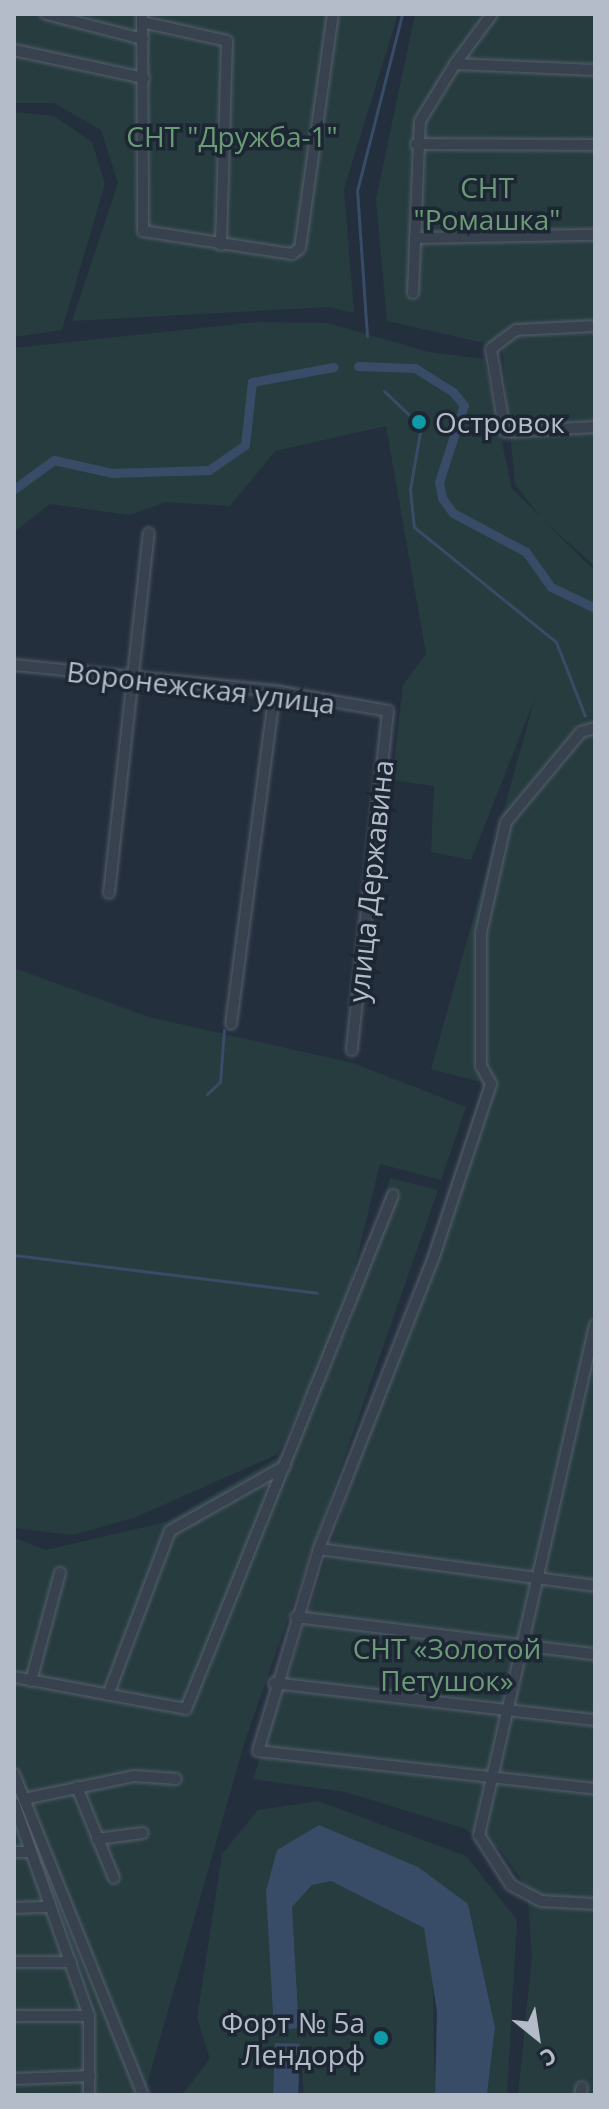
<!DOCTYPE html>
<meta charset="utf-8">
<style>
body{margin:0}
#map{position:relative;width:609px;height:2109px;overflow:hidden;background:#242f3e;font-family:"Open Sans",sans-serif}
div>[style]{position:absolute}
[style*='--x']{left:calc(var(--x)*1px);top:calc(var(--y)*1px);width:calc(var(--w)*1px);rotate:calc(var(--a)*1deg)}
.green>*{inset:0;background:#263c3f}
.water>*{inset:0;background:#394c67;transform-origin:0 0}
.stream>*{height:3px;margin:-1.5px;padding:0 1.5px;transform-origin:1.5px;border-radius:1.5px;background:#394c67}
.canal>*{height:9px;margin:-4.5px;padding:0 4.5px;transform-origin:4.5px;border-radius:4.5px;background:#394c67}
.roads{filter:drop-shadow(0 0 2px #565f6c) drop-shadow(0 0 2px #565f6c)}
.minor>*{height:10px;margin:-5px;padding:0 5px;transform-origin:5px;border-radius:5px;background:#38414e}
.dots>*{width:22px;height:22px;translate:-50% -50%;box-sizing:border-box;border:4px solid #1d2633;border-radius:50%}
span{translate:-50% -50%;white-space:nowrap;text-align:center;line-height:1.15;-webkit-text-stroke:7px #1d2633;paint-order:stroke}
.park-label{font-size:28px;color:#6b9a76}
.poi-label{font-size:28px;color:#b4bcc9}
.left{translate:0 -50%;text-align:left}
.right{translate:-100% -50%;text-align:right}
.street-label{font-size:28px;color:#b4bcc9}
.frame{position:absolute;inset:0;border:16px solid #b4bcc9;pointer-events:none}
.north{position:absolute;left:497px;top:1997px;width:80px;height:80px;-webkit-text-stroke:6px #1d2633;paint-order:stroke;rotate:150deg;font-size:22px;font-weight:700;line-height:32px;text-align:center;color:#b4bcc9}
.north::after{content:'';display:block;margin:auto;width:28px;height:36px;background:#b4bcc9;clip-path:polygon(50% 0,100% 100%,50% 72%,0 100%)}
</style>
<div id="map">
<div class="green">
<i style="clip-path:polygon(14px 14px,398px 14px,344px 189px,354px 313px,330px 307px,72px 321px,118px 183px,101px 130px,54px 103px,14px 103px)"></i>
<i style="clip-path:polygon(415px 14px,595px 14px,595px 566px,544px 521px,595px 571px,595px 2095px,518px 2095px,532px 1957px,527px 1887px,499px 1849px,463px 1828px,345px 1792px,253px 1779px,484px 1083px,431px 1069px,535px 698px,471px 860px,431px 852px,434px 786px,392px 780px,403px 685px,426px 654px,386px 426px,275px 451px,230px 506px,166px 502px,130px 515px,50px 504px,14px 532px,14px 348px,257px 322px,327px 323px,429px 352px,484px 359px,512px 489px,540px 516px,515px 484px,502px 347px,387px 321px,376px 199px)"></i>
<i style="clip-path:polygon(14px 112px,54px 116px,92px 142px,105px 184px,62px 330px,14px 337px)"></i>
<i style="clip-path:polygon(14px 968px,149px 1017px,353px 1063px,466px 1107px,441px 1180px,380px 1164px,343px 1315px,278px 1454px,134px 1518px,72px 1535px,14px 1528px)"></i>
<i style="clip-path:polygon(390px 1178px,438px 1190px,245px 1741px,144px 2095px,14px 2095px,14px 1538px,46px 1550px,166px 1522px,294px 1448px,349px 1324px)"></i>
<i style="clip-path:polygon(318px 1801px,466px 1856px,517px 1920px,507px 2095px,487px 2095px,495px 2027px,468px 1904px,278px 1850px,274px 2030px,299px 2028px,292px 1907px,312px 1884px,331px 1881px,424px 1928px,432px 1945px,435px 2095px,304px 2095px,300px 2045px,276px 2043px,277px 2095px,182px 2095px,210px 2059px,197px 2018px,222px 1854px,258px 1810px)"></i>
</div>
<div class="water">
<i style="clip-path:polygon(319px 1825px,418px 1867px,468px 1904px,495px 2027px,487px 2095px,435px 2095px,437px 2012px,424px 1928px,331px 1881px,312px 1885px,292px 1907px,299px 2028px,274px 2031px,266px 1891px,277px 1850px)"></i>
<i style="left:275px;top:2043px;width:25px;height:52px;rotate:2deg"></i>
</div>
<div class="stream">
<i style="--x:367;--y:336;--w:145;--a:-93.9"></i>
<i style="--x:357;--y:191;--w:183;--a:-75.7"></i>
<i style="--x:384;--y:391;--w:51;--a:43.4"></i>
<i style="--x:421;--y:426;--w:65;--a:99.8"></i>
<i style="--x:410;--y:490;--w:37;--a:84"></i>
<i style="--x:414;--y:527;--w:183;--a:39"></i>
<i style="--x:556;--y:642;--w:79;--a:68.6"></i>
<i style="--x:207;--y:1094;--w:18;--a:-43"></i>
<i style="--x:220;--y:1082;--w:52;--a:-85.6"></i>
<i style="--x:14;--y:1255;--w:305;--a:7.1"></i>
</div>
<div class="canal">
<i style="--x:358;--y:366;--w:57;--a:2"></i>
<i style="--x:415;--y:368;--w:45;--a:32.3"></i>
<i style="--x:453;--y:392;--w:17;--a:50"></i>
<i style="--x:464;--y:405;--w:81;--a:108"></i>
<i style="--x:439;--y:482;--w:16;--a:79"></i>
<i style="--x:442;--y:498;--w:19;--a:54"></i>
<i style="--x:453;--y:513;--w:83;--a:28.1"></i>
<i style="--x:526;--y:552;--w:43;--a:54.5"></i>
<i style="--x:551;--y:587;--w:49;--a:25.5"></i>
<i style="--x:14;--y:489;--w:49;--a:-35.9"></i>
<i style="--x:54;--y:460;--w:59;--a:12.6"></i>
<i style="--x:112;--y:473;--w:97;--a:-1.8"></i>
<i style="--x:209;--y:470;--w:44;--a:-34.8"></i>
<i style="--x:245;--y:445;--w:63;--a:-83.7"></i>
<i style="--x:252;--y:382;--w:83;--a:-10.4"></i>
</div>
<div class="roads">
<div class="minor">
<i style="--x:46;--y:14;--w:100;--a:14.5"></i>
<i style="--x:142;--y:14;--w:217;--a:89.7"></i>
<i style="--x:143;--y:231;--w:151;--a:8.8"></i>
<i style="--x:292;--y:254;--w:10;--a:-37"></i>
<i style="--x:300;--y:248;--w:236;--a:-82"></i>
<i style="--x:492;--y:14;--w:62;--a:126.5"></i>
<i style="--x:455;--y:64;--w:140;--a:2.5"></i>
<i style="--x:142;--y:22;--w:87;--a:12.6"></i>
<i style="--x:227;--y:41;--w:204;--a:91.7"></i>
<i style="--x:14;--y:50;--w:133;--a:12.2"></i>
<i style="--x:416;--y:144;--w:179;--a:0.3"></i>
<i style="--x:415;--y:238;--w:180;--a:-1"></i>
<i style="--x:413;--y:293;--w:172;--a:-87.7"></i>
<i style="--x:420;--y:121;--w:67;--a:-58.4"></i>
<i style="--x:595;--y:326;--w:79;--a:177.1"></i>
<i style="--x:516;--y:330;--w:31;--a:143"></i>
<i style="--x:491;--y:349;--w:84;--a:80.4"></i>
<i style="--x:505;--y:432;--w:90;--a:-3.2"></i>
<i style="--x:14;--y:665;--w:262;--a:5.7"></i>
<i style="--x:275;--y:691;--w:115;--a:10"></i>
<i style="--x:388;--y:711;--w:341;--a:96.1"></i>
<i style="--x:595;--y:728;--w:15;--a:164"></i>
<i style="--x:581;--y:732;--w:117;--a:129.8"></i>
<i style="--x:506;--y:822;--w:114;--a:102.7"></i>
<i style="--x:481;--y:933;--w:133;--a:90"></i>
<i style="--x:481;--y:1066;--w:21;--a:61"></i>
<i style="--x:491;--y:1084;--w:184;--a:108.3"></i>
<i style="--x:433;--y:1259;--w:312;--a:111.5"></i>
<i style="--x:319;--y:1549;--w:211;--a:106.8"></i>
<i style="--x:258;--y:1751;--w:339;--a:6.4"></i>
<i style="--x:109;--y:893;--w:362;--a:-83.7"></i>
<i style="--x:231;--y:1024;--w:336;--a:-82.5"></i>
<i style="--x:595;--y:1325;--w:523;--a:102.81"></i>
<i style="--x:479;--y:1835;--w:59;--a:57.4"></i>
<i style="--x:511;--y:1885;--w:34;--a:28"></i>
<i style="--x:541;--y:1901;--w:54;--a:3.2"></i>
<i style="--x:319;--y:1549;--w:278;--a:7.6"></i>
<i style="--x:296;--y:1617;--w:301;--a:7.1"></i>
<i style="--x:14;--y:1677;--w:175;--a:10.5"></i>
<i style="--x:186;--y:1709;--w:554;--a:-68.06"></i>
<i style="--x:31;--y:1681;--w:112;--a:-75"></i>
<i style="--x:274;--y:1683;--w:323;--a:6.6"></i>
<i style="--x:108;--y:1695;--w:175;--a:-69.3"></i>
<i style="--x:170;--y:1531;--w:132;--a:-29.5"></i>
<i style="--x:14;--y:1774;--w:346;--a:68.1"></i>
<i style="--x:77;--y:1787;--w:98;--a:67.9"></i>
<i style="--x:24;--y:1799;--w:112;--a:-11.8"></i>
<i style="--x:134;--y:1776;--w:42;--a:4.1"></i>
<i style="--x:14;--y:1803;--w:226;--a:70.6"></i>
<i style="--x:89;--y:2016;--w:79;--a:90"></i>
<i style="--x:97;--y:1839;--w:46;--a:-7.4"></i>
<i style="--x:14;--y:1852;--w:17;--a:0"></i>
<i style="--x:14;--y:1908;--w:36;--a:-2"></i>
<i style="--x:14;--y:1962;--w:57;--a:0"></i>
<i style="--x:14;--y:2016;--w:75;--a:0"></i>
<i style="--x:14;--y:2079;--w:76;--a:-2.3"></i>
<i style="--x:580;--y:2095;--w:8;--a:-76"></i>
</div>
</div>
<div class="dots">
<i style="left:419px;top:422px;background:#0f9aa8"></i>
<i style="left:381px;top:2038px;background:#0f9aa8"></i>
</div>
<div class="park-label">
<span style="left:232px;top:136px">СНТ "Дружба-1"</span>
<span style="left:487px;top:203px">СНТ<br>"Ромашка"</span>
<span style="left:447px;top:1664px">СНТ «Золотой<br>Петушок»</span>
</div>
<div class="poi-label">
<span class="left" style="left:435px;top:422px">Островок</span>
<span class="right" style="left:365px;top:2038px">Форт № 5а<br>Лендорф</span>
</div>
<div class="street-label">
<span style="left:201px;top:687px;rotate:7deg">Воронежская улица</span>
<span style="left:370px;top:881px;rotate:-84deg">улица Державина</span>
</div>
<div class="frame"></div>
<div class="north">С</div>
</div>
